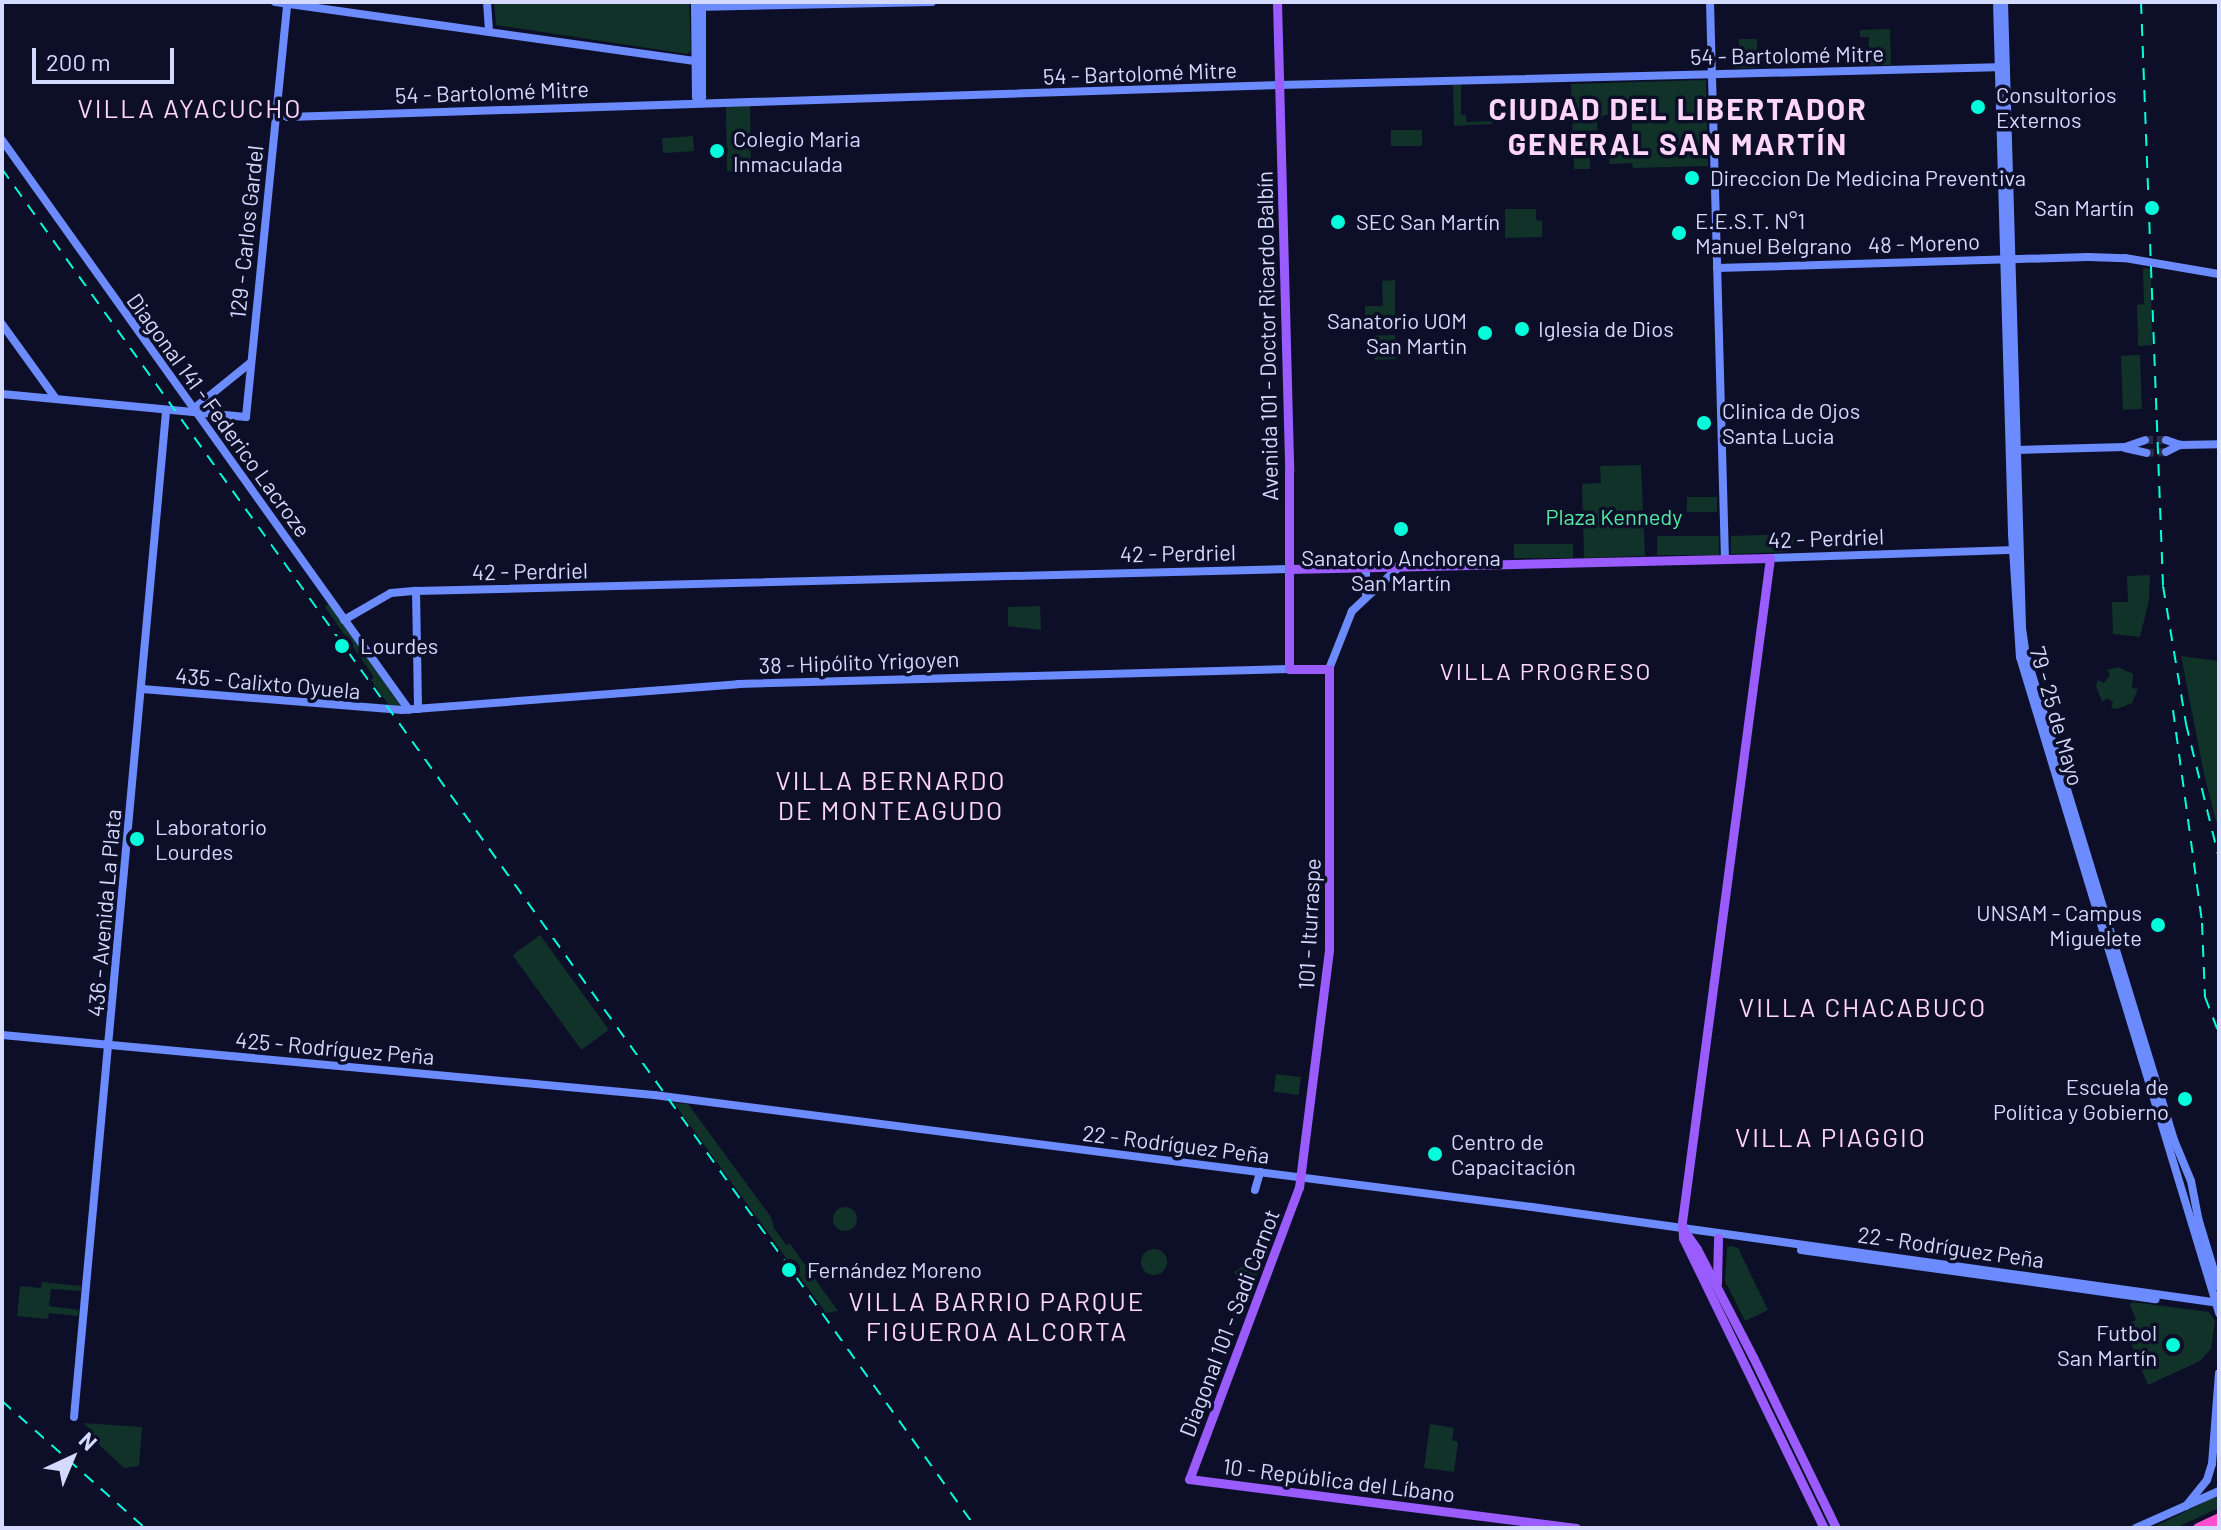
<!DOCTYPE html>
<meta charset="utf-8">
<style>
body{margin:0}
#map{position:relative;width:2221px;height:1530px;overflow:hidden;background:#0d0f28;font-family:Barlow,sans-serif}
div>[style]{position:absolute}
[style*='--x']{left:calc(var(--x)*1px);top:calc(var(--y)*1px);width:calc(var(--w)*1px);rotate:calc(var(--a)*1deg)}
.green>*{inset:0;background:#103229;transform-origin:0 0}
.round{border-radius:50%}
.secondary-tunnel>*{height:8px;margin-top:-4px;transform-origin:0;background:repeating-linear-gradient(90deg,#2b2d48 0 8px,transparent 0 12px)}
.secondary>*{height:8px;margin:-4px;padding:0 4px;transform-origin:4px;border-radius:4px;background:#6b8bff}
.primary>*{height:9px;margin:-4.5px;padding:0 4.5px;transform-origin:4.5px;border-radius:4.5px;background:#9a5bff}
.highway>*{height:11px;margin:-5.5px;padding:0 5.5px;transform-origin:5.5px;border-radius:5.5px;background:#ff4fce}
.rail>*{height:2px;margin-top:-1px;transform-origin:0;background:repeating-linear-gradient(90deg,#00ffdb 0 12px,transparent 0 22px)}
.dots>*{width:22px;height:22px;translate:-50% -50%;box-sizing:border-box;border:4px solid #0d0f28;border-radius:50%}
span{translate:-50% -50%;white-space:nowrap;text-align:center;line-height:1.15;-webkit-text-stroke:7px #0d0f28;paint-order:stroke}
.street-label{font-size:22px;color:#d4d9ff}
.poi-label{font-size:22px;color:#d4d9ff}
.left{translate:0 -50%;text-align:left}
.right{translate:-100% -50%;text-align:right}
.park-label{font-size:22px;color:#55eaa1}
.neighbourhood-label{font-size:24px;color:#ffd6fa;letter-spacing:2px}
.quarter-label{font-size:26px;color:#ffd6fa;letter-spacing:2px}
.district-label{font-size:30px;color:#ffd6fa;font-weight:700;letter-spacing:2px}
.frame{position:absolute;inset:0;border:4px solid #d4d9ff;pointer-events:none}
.north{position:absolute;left:32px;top:1418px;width:80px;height:80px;-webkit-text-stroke:6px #0d0f28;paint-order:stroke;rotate:44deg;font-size:22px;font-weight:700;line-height:32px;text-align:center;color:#d4d9ff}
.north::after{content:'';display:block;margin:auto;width:28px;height:36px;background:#d4d9ff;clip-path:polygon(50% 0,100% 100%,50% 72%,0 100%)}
.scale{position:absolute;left:32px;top:48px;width:142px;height:36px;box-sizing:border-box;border:4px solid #d4d9ff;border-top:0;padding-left:10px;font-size:24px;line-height:28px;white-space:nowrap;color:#d4d9ff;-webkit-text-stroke:6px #0d0f28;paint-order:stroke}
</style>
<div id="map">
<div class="green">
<i style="clip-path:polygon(494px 2px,689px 2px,691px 51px,687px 54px,496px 25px)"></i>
<i style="clip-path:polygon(1890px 29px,1891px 65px,1868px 65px,1869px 37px,1860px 37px,1860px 30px)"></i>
<i style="clip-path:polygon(1739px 39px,1757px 39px,1757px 68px,1732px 68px,1732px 47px,1739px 46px)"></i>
<i style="clip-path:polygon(1706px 80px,1708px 166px,1633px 168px,1632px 163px,1609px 164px,1610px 143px,1632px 143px,1632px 115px,1604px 115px,1597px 122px,1598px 141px,1589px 142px,1590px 169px,1574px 169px,1571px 84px)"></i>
<i style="clip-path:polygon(1453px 85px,1461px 85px,1461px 115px,1466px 115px,1466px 122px,1492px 121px,1492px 124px,1454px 126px)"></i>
<i style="left:750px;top:106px;width:65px;height:24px;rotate:89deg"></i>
<i style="left:1391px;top:130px;width:31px;height:16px"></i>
<i style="left:693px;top:136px;width:15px;height:31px;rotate:86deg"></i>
<i style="clip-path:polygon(1505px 209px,1536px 209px,1536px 220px,1542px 221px,1542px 237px,1505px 238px)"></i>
<i style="clip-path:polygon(2143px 268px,2151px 269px,2152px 345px,2138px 346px,2137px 305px,2144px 304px)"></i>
<i style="clip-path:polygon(1395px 280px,1395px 316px,1365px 317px,1365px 306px,1383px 306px,1382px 281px)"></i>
<i style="left:1395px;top:335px;width:24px;height:21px;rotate:88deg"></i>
<i style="left:2140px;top:355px;width:54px;height:19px;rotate:88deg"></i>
<i style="clip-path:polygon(1641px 465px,1645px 556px,1584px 558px,1582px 484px,1601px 483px,1600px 466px)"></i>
<i style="left:1687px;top:497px;width:30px;height:15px"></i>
<i style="clip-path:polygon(1794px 534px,1793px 546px,1787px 552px,1731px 554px,1731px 536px)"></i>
<i style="left:1719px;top:536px;width:19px;height:62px;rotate:90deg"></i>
<i style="left:1573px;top:544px;width:14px;height:59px;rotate:90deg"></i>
<i style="clip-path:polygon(2150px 575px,2149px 600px,2140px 637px,2113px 634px,2112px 602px,2128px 602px,2127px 576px)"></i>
<i style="clip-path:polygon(329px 603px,401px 704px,400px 707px,391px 708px,371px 680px,374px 677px,325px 607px)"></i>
<i style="clip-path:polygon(1040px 606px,1041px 630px,1008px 626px,1008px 607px)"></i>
<i style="clip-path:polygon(2181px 656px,2219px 661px,2219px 832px,2204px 774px)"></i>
<i style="clip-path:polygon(2118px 667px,2133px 674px,2132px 688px,2138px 689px,2132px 703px,2117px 709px,2111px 708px,2113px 702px,2107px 698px,2102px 702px,2096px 686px,2098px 680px,2104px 683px,2110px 675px,2107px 670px)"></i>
<i style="left:540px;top:935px;width:117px;height:34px;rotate:54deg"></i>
<i style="left:1276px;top:1074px;width:25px;height:18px;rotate:7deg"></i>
<i style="clip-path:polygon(674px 1103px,688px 1104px,771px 1217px,774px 1228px,786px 1245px,790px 1244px,838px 1311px,826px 1313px)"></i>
<i class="round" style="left:833px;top:1207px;width:24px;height:24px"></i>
<i style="clip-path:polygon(1730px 1246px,1738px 1248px,1768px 1310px,1745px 1321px,1725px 1281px,1727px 1248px)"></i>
<i class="round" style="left:1141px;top:1249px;width:26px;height:26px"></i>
<i style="clip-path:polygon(1264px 1252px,1249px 1299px,1234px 1272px)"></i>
<i style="clip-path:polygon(42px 1282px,81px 1286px,81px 1291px,51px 1289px,49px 1306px,79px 1310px,78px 1316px,49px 1313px,48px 1319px,17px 1316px,20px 1286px,41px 1288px)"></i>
<i style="clip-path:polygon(2132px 1302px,2209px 1312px,2215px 1321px,2211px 1349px,2200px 1361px,2148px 1385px,2124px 1326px,2136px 1320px,2130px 1305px)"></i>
<i style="clip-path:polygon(83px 1423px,142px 1427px,139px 1466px,124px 1468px,95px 1441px,92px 1430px)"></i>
<i style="clip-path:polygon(1430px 1424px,1454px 1428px,1452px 1440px,1458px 1442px,1454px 1472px,1424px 1468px)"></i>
<i style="clip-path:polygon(2219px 1495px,2219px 1508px,2175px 1528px,2152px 1528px)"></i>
</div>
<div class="secondary-tunnel">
<i style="--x:2145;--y:440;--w:21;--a:0"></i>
<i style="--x:2146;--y:453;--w:20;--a:-3"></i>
</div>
<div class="secondary">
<i style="--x:275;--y:2;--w:431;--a:8"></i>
<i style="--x:487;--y:2;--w:29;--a:86"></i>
<i style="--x:1710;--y:2;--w:557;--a:88.46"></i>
<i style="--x:1997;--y:2;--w:532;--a:88.38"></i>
<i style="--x:2012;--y:534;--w:123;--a:86.3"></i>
<i style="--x:2020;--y:657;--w:686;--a:73.12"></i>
<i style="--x:2004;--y:2;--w:626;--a:88.35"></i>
<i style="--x:2022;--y:628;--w:27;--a:82"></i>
<i style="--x:2026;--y:655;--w:507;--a:73.03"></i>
<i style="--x:2174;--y:1140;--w:44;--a:67.5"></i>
<i style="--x:2191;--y:1181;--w:38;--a:79"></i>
<i style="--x:2198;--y:1218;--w:72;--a:73.1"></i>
<i style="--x:695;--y:4;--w:93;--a:89.4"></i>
<i style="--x:696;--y:97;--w:6;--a:59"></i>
<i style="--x:695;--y:7;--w:237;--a:-1.2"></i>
<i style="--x:699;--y:102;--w:6;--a:-59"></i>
<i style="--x:702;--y:97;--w:93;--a:-90"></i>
<i style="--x:276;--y:113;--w:13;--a:18"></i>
<i style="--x:288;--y:117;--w:992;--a:-1.85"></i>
<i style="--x:1279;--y:85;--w:727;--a:-1.42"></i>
<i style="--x:2;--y:140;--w:700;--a:54.47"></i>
<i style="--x:1717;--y:268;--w:371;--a:-1.7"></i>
<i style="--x:2088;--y:257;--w:37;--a:2"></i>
<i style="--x:2125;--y:258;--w:95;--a:9.7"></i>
<i style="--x:2;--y:324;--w:92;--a:54.2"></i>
<i style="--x:2;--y:394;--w:245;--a:5.4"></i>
<i style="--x:246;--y:417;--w:415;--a:-84.3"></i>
<i style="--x:192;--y:410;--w:75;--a:-39"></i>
<i style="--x:2166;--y:440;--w:15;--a:20"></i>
<i style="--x:2180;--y:445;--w:39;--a:-1"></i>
<i style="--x:2125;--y:448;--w:22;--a:13"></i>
<i style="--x:2016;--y:450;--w:109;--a:-1.6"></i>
<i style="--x:2125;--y:447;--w:21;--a:-19"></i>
<i style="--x:2166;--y:452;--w:16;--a:-27"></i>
<i style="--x:1770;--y:558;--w:245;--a:-1.9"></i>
<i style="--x:1366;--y:568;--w:27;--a:90"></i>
<i style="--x:416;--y:591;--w:118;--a:89"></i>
<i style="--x:344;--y:620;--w:54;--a:-29.9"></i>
<i style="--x:391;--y:593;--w:25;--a:-5"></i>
<i style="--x:416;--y:591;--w:873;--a:-1.44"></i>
<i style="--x:1329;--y:669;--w:62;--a:-68.4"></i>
<i style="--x:1352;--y:611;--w:64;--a:-43.1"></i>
<i style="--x:142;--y:689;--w:261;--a:4.6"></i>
<i style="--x:402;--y:710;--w:337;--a:-4.4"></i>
<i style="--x:738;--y:684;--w:551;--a:-1.56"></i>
<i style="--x:2;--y:1035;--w:655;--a:5.26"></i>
<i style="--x:654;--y:1095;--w:885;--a:7.27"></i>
<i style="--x:1532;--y:1207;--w:694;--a:7.95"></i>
<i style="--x:1255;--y:1190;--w:19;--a:-74"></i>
<i style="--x:1801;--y:1250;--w:358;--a:7.9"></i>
<i style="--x:74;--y:1417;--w:1010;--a:-84.77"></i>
<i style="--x:2186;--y:1506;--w:33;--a:-51"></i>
<i style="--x:2207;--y:1480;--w:17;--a:-73"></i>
<i style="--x:2212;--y:1464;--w:91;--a:-85.6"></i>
<i style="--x:2136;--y:1528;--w:91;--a:-24"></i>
</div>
<div class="primary">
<i style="--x:1277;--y:2;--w:469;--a:88.5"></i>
<i style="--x:1289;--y:471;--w:198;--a:90"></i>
<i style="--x:1289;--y:669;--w:40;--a:0"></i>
<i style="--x:1329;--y:669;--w:281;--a:90"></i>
<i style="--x:1329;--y:950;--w:239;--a:97.2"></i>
<i style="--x:1299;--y:1187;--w:312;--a:110.6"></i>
<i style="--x:1189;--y:1479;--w:390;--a:7.2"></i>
<i style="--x:1289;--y:569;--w:481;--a:-1.3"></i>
<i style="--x:1770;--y:558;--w:670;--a:97.55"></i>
<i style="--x:1682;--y:1222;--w:16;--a:86"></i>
<i style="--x:1683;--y:1238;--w:322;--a:64.1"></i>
<i style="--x:1683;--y:1229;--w:24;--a:55"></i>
<i style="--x:1697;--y:1249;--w:122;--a:62.6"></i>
<i style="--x:1753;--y:1357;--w:190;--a:64.1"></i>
<i style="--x:1717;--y:1283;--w:45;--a:-88.7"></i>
</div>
<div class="highway">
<i style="--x:2198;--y:1528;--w:23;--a:-25"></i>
</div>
<div class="rail">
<i style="--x:2141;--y:2;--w:584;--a:87.84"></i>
<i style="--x:2163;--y:586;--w:140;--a:80.5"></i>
<i style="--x:2186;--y:724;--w:138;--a:76.2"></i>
<i style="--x:2;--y:169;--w:1672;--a:54.37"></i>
<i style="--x:2173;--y:710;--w:215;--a:82.2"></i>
<i style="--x:2202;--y:923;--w:74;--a:87.7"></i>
<i style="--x:2205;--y:997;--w:40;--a:69"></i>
<i style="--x:2;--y:1401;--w:191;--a:41.6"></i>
</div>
<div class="dots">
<i style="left:1978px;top:107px;background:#00ffdb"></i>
<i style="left:717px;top:151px;background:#00ffdb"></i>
<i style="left:1692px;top:178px;background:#00ffdb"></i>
<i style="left:2152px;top:208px;background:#00ffdb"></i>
<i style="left:1338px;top:222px;background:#00ffdb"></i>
<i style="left:1679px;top:233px;background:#00ffdb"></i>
<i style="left:1522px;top:329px;background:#00ffdb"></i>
<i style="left:1485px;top:333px;background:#00ffdb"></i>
<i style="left:1704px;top:423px;background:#00ffdb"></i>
<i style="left:1401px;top:529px;background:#00ffdb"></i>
<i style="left:342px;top:646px;background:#00ffdb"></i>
<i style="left:137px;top:839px;background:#00ffdb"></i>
<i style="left:2158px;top:925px;background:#00ffdb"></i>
<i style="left:2185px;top:1099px;background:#00ffdb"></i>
<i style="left:1435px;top:1154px;background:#00ffdb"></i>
<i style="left:789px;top:1270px;background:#00ffdb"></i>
<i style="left:2173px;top:1345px;background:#00ffdb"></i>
</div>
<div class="street-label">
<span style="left:1787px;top:55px;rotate:-1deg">54 - Bartolomé Mitre</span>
<span style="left:1140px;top:73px;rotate:-2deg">54 - Bartolomé Mitre</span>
<span style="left:492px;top:92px;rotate:-2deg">54 - Bartolomé Mitre</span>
<span style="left:246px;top:232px;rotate:-84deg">129 - Carlos Gardel</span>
<span style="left:1924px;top:243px;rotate:-2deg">48 - Moreno</span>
<span style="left:1267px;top:336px;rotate:-91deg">Avenida 101 - Doctor Ricardo Balbín</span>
<span style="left:219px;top:415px;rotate:54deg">Diagonal 141 - Federico Lacroze</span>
<span style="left:1826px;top:538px;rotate:-2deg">42 - Perdriel</span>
<span style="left:1178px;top:553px;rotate:-1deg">42 - Perdriel</span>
<span style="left:530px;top:571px;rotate:-1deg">42 - Perdriel</span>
<span style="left:859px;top:662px;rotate:-2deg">38 - Hipólito Yrigoyen</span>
<span style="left:268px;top:683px;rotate:5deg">435 - Calixto Oyuela</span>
<span style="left:2057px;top:716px;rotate:74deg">79 - 25 de Mayo</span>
<span style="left:104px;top:913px;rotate:-85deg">436 - Avenida La Plata</span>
<span style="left:1309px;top:924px;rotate:-87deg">101 - Iturraspe</span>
<span style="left:335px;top:1048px;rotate:5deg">425 - Rodríguez Peña</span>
<span style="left:1176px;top:1144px;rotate:7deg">22 - Rodríguez Peña</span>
<span style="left:1951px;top:1247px;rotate:8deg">22 - Rodríguez Peña</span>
<span style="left:1229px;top:1323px;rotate:-69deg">Diagonal 101 - Sadi Carnot</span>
<span style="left:1339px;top:1480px;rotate:7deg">10 - República del Líbano</span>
</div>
<div class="poi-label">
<span class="left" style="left:1996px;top:107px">Consultorios<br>Externos</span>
<span class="left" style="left:733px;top:151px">Colegio Maria<br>Inmaculada</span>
<span class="left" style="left:1710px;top:178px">Direccion De Medicina Preventiva</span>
<span class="right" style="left:2134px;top:208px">San Martín</span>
<span class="left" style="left:1695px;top:233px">E.E.S.T. N°1<br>Manuel Belgrano</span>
<span class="left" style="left:1356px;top:222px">SEC San Martín</span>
<span class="right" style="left:1467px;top:333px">Sanatorio UOM<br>San Martin</span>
<span class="left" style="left:1538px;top:329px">Iglesia de Dios</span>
<span class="left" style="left:1722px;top:423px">Clinica de Ojos<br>Santa Lucia</span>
<span style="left:1401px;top:570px">Sanatorio Anchorena<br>San Martín</span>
<span class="left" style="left:360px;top:646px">Lourdes</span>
<span class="left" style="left:155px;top:839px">Laboratorio<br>Lourdes</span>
<span class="right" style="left:2142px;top:925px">UNSAM - Campus<br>Miguelete</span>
<span class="right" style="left:2169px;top:1099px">Escuela de<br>Política y Gobierno</span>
<span class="left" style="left:1451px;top:1154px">Centro de<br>Capacitación</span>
<span class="left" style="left:807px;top:1270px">Fernández Moreno</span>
<span class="right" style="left:2157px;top:1345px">Futbol<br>San Martín</span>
</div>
<div class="park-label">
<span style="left:1614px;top:517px">Plaza Kennedy</span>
</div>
<div class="neighbourhood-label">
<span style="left:1546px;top:671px">VILLA PROGRESO</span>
</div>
<div class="quarter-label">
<span style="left:190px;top:108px">VILLA AYACUCHO</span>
<span style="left:891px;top:795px">VILLA BERNARDO<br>DE MONTEAGUDO</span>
<span style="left:1863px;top:1007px">VILLA CHACABUCO</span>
<span style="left:1831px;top:1137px">VILLA PIAGGIO</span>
<span style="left:997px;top:1316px">VILLA BARRIO PARQUE<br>FIGUEROA ALCORTA</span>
</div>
<div class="district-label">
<span style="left:1678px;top:125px">CIUDAD DEL LIBERTADOR<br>GENERAL SAN MARTÍN</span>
</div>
<div class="frame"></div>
<div class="north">N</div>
<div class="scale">200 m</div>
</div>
